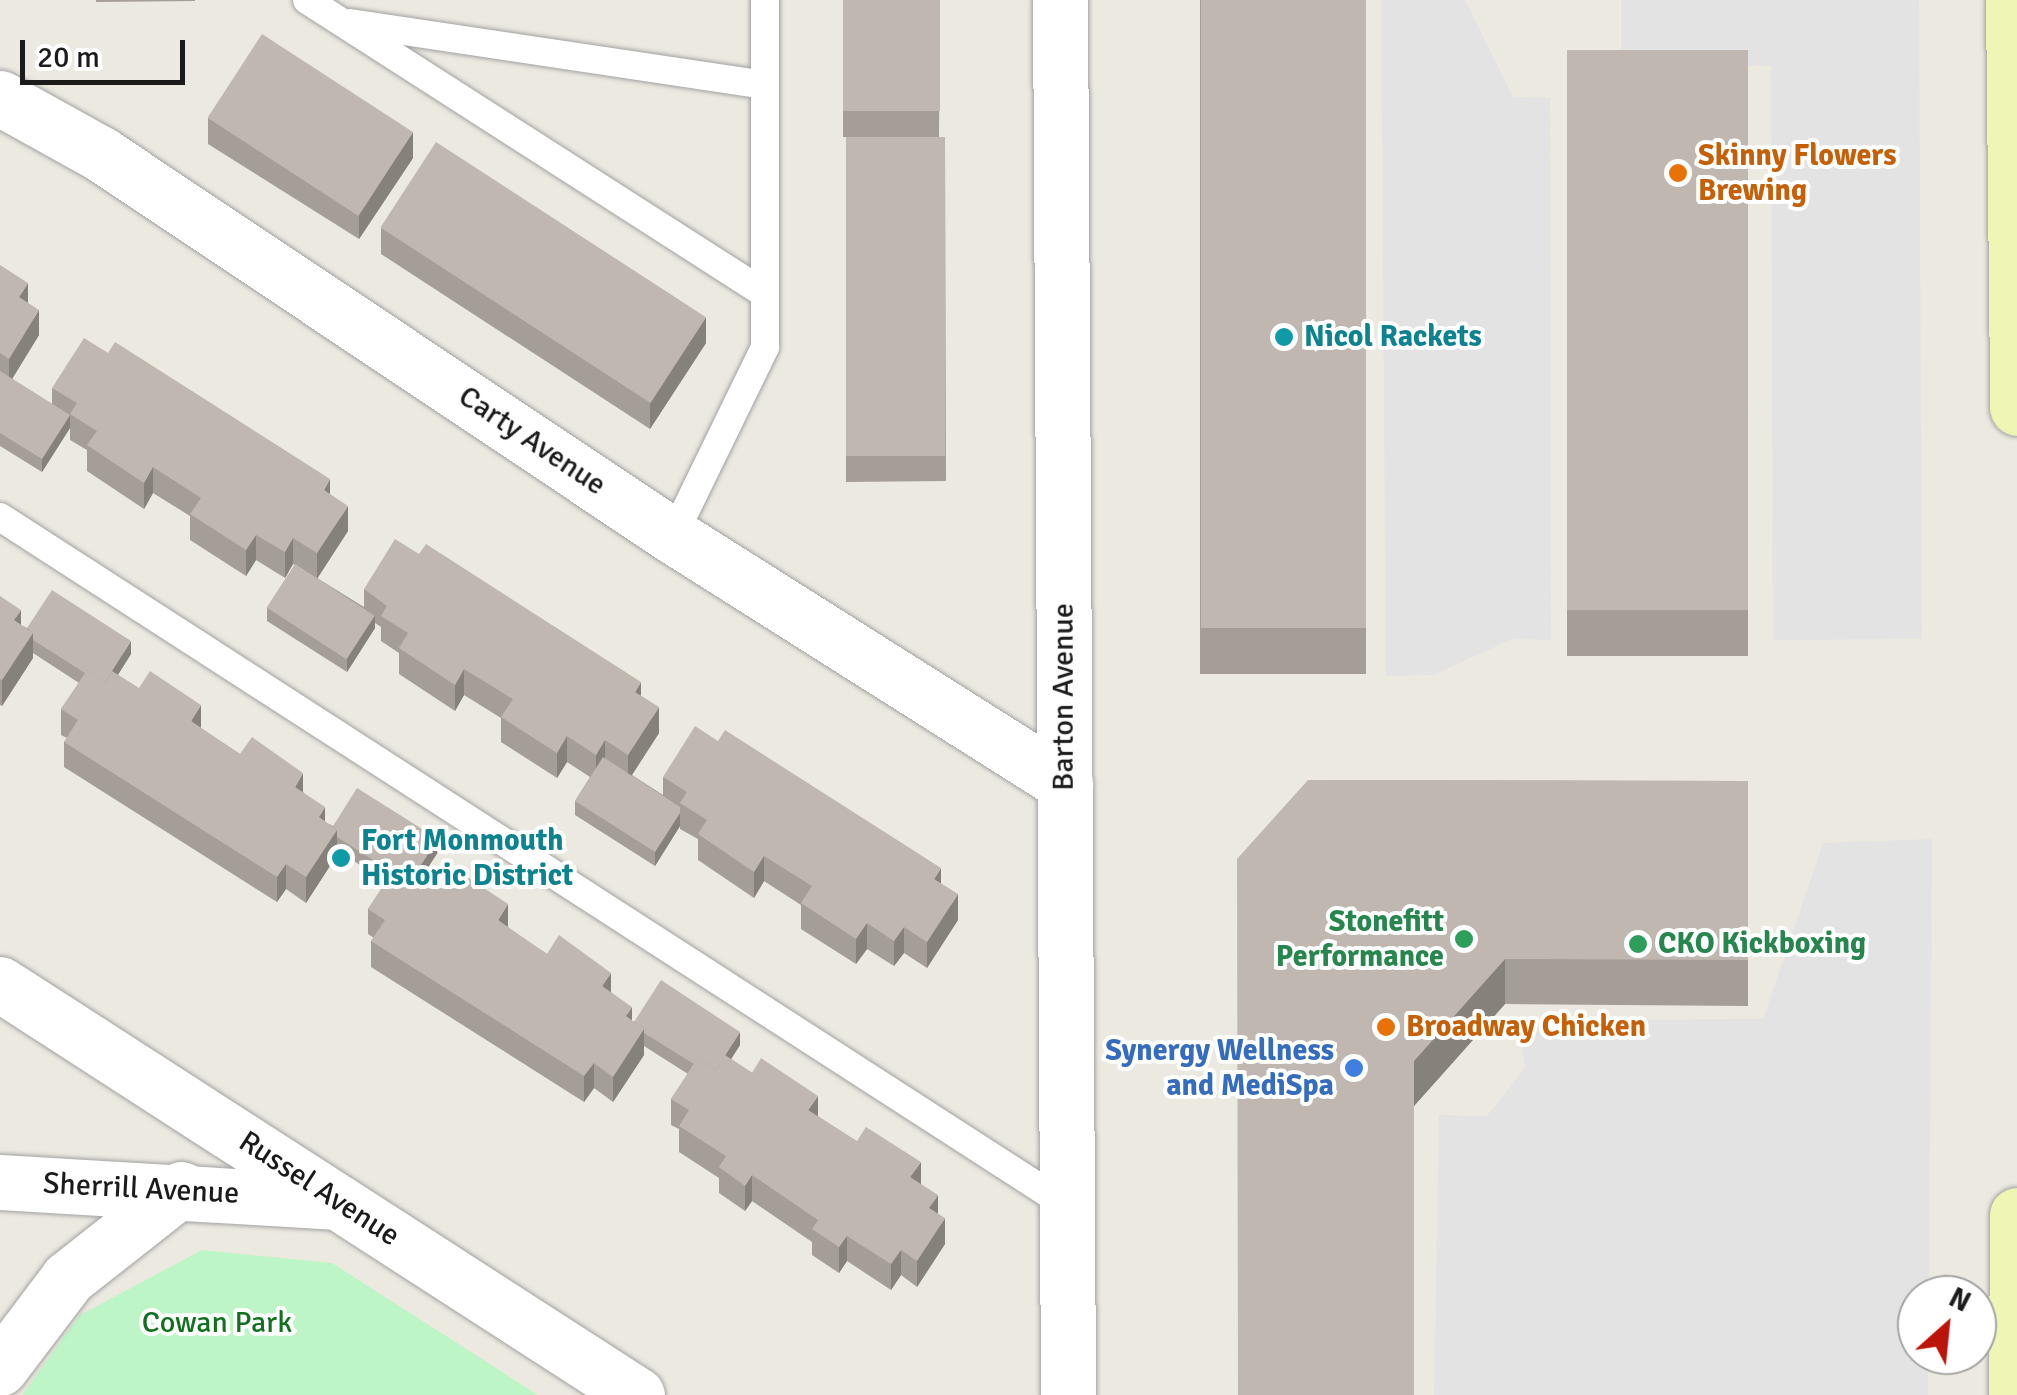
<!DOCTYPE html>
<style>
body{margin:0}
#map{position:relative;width:2017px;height:1395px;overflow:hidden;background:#ece9e0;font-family:Signika,sans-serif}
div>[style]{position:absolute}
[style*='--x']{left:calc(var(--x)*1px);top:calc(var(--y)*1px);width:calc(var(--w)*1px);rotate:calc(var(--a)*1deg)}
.park>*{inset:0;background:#bef5c6}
.parking>*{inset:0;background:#e3e3e3}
.roads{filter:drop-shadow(0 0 2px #a2a2a2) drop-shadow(0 0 2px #a2a2a2)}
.lane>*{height:28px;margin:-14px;padding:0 14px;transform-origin:14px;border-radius:14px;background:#fff}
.street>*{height:55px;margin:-27.5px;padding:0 27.5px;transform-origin:27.5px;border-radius:27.5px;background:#fff}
.secondary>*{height:55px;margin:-27.5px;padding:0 27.5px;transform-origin:27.5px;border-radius:27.5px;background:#eef5b5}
.wall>*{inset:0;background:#a59e97;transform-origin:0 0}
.shaded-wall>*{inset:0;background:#86817b}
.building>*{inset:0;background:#c0b8b0;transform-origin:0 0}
.dots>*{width:28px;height:28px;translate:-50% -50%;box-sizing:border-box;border:5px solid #fff;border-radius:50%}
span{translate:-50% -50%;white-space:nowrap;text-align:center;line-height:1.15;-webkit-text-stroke:8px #fff;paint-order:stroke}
.food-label{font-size:30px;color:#c56008;font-weight:700}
.left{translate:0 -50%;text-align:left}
.culture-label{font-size:30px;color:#0d838f;font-weight:700}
.street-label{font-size:30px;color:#1b1b1b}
.leisure-label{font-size:30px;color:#27864d;font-weight:700}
.right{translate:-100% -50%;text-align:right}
.shop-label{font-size:30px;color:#366cbe;font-weight:700}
.park-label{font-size:30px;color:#11711e}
.north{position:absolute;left:1897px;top:1275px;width:100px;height:100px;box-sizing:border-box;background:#fff;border:2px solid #a4a4a4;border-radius:50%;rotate:27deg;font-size:28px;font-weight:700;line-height:40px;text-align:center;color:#1b1b1b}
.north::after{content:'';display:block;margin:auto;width:35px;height:45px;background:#bb150b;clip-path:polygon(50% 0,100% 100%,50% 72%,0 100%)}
.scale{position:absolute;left:20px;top:40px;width:165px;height:45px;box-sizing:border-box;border:5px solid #1b1b1b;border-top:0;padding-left:12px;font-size:30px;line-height:35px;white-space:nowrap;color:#1b1b1b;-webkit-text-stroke:8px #fff;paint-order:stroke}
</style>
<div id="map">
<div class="park">
<i style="clip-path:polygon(202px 1250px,332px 1263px,538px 1395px,22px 1395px,80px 1315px)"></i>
</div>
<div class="parking">
<i style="clip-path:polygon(1381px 0,1465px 0,1513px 97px,1550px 98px,1551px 640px,1512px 639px,1433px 675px,1386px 676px)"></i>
<i style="clip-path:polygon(1621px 0,1919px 0,1922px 639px,1773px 640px,1771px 66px,1621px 65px)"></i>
<i style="clip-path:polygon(1932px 839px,1929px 1295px,1917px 1295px,1917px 1355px,1928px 1355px,1928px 1395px,1434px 1395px,1439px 1115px,1487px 1116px,1525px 1068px,1518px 1020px,1763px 1019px,1823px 843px)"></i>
</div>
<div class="roads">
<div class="lane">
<i style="--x:307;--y:0;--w:543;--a:32.67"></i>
<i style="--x:350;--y:23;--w:419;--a:8.5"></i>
<i style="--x:0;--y:517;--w:1271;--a:32.83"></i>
<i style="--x:673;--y:536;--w:210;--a:-64"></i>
<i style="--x:765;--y:347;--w:347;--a:-90"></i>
</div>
<div class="street">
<i style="--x:1060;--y:0;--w:1395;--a:89.67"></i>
<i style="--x:0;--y:98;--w:115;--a:29"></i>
<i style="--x:101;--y:154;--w:688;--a:33.74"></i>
<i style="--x:673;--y:536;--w:464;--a:32.3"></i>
<i style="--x:0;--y:984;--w:758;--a:32.83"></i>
<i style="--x:0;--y:1182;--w:335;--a:3.4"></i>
<i style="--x:0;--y:1368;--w:113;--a:-52.9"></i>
<i style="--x:68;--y:1278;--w:144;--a:-38.2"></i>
</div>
<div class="secondary">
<i style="--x:2013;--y:0;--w:408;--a:89.4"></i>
<i style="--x:2016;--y:1395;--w:180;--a:-89.7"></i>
</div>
</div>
<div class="wall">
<i style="clip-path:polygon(96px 0,195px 0,195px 1px,96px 2px)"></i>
<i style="clip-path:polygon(843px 0,940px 0,939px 137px,945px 137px,946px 481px,846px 482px,846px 138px,877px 137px,843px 137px)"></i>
<i style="left:1200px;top:0;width:166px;height:674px"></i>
<i style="left:1567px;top:50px;width:181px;height:606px"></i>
<i style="clip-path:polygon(208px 118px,413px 158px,359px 239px,208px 144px)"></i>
<i style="clip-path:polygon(381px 228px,706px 343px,650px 429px,381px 254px)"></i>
<i style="clip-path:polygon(0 265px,28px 303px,39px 335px,12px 379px,52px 404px,52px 388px,330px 495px,348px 531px,317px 578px,364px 607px,364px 589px,641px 696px,659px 733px,632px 775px,663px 795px,663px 777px,941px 883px,958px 920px,927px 968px,904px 953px,894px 966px,867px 949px,856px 964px,801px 929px,801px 905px,764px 881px,754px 898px,698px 860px,698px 839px,680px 829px,680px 826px,655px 866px,575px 815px,575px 801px,590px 777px,567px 762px,557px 778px,501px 742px,501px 718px,464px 695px,455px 711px,399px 674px,399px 653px,381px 641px,381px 627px,375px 623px,375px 628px,347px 672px,267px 621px,267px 608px,295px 565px,293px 564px,285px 578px,256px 560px,246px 576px,190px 540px,190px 516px,153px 493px,144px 509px,87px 471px,87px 450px,70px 440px,70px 424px,70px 428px,42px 472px,0 446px)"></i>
<i style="clip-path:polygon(0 596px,21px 625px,27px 628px,131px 654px,118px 675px,240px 754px,303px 792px,325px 822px,333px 826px,438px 852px,424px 873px,547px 954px,611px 992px,632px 1021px,740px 1045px,731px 1059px,921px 1184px,938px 1214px,945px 1244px,917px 1287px,901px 1275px,891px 1290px,847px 1261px,839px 1273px,812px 1255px,812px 1242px,752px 1201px,745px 1211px,719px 1193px,719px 1178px,679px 1152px,679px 1129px,671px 1125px,671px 1099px,688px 1074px,644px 1046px,644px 1055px,613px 1102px,594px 1088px,584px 1102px,371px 967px,371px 941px,374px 938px,368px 934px,368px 909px,386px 882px,337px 850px,337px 855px,306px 903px,286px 889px,277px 902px,64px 767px,64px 742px,67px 738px,61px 735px,61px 709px,79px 683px,33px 653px,33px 658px,2px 706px,0 705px)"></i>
<i style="clip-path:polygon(1308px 780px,1748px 781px,1748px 1006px,1505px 1004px,1414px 1106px)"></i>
</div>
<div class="shaded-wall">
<i style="clip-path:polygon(413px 132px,413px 158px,359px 239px,359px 214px)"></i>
<i style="clip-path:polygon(28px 283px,28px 309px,19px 297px)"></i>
<i style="clip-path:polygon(39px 310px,39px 335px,9px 384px,9px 359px)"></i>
<i style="clip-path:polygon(706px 317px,706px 343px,650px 429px,650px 403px)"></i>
<i style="clip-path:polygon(70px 415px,70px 428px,42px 472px,42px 459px)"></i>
<i style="clip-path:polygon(153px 467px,153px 493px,144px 509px,144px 483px)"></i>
<i style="clip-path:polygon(330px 479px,330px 505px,324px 490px)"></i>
<i style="clip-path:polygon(348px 506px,348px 531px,317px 579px,317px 553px)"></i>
<i style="clip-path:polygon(256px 535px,256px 560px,246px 576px,246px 550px)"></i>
<i style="clip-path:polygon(293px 538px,293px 564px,285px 578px,285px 552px)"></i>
<i style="clip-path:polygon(21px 610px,21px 636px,14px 620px)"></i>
<i style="clip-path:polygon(375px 615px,375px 628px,347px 672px,347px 659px)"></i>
<i style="clip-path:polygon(33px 633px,33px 658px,2px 706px,2px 680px)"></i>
<i style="clip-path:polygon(131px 641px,131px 654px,103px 698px,103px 685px)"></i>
<i style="clip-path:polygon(464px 669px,464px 695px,455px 711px,455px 685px)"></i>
<i style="clip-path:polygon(641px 682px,641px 707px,635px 692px)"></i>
<i style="clip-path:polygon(201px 705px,201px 730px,191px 721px)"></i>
<i style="clip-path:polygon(659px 707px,659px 733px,628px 781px,628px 755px)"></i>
<i style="clip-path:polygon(567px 736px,567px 762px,557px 778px,557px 753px)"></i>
<i style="clip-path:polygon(605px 740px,605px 765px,596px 780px,596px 755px)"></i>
<i style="clip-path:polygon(303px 773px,303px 799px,295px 787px)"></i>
<i style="clip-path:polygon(325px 807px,325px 833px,319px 817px)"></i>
<i style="clip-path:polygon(680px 813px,680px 826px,655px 866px,655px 852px)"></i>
<i style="clip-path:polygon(337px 830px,337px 855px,306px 903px,306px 877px)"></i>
<i style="clip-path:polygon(438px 839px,438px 852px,409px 897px,409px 883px)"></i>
<i style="clip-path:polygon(764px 856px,764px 881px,754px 898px,754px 872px)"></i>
<i style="clip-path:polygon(286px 864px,286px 889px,277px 902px,277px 877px)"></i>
<i style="clip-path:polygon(941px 868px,941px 894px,934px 879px)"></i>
<i style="clip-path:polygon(958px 894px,958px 920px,927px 968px,927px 942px)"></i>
<i style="clip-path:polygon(508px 904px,508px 930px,498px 920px)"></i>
<i style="clip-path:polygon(867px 923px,867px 949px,856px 964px,856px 939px)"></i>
<i style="clip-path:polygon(904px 927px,904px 953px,894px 966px,894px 941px)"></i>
<i style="clip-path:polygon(1505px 959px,1505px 1004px,1414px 1106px,1414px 1061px)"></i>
<i style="clip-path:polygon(611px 973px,611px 999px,602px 986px)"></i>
<i style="clip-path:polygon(632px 1007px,632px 1032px,626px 1016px)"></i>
<i style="clip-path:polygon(644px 1029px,644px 1055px,613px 1102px,613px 1077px)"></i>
<i style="clip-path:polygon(740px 1032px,740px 1045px,712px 1089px,712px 1076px)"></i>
<i style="clip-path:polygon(594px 1063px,594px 1088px,584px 1102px,584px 1076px)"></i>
<i style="clip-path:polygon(818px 1096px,818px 1122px,808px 1110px)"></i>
<i style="clip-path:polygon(921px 1162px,921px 1187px,910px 1177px)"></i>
<i style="clip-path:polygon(752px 1175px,752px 1201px,745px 1211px,745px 1186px)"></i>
<i style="clip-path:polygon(938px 1195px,938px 1221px,929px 1208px)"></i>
<i style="clip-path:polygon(945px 1218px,945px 1244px,917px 1287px,917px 1261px)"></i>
<i style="clip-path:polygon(847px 1236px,847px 1261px,839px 1273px,839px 1247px)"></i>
<i style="clip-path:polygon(901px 1250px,901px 1275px,891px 1290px,891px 1264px)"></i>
</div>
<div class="building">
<i style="left:843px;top:0;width:97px;height:111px"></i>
<i style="left:1201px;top:0;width:165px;height:628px"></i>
<i style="left:262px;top:34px;width:180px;height:100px;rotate:33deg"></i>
<i style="left:1567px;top:50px;width:181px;height:560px"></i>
<i style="left:945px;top:137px;width:319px;height:99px;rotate:90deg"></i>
<i style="left:436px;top:142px;width:322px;height:102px;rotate:33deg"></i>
<i style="clip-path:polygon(0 265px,28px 283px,19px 297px,39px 310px,9px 359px,0 353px)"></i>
<i style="clip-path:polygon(84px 338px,108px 353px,115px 342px,330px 479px,324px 490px,348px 506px,317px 553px,293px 538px,285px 552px,256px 535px,246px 550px,190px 514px,201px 498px,153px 467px,144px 483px,87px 445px,97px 431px,70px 414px,77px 403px,52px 388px)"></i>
<i style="clip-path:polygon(0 371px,70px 415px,42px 459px,0 433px)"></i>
<i style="clip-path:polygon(395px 539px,419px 554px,426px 544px,641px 682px,635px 692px,659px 707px,628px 755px,605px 740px,596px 755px,567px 736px,557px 753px,501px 717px,513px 699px,464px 669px,455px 685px,399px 648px,408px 633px,381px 616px,387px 606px,364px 589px)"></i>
<i style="left:295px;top:564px;width:95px;height:52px;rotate:33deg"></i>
<i style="clip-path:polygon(52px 590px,131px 641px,105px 682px,87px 670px,85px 673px,33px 640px,33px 633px,27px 628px)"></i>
<i style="clip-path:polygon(0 596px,21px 610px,14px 620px,33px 633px,2px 680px,0 679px)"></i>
<i style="clip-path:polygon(87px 670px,105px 682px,112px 671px,139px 688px,150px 671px,201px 705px,191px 721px,240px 754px,252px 737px,303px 773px,295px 787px,325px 807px,319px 817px,337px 830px,306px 877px,286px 864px,277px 877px,64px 742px,78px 720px,61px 709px)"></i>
<i style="clip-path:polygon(695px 726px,718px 741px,725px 730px,941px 868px,934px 879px,958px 894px,927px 942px,904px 927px,894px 941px,867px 923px,856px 939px,801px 903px,812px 886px,764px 856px,754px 872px,698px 834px,707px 820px,680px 803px,687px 792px,663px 777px)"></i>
<i style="clip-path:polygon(603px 757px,680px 807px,680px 813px,655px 852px,575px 801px)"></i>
<i style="clip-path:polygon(1308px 780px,1748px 781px,1748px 960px,1505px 959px,1414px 1061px,1414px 1395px,1238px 1395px,1237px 859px)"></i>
<i style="clip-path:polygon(357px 788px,438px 839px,411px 880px,394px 869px,392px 872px,337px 837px,337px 830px,333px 826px)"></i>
<i style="clip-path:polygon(394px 869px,412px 881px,420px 870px,446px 887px,457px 870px,508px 904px,498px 920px,547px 954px,559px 935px,611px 973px,602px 986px,632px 1007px,626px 1016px,644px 1029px,613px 1077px,594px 1063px,584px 1076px,371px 941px,385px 920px,368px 909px)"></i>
<i style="clip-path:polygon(661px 980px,740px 1032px,716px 1070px,698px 1057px,694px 1064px,644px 1033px,644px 1029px,634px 1022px)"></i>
<i style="clip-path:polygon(725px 1055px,752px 1073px,761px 1058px,818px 1096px,808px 1110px,857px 1141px,866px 1127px,921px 1162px,910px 1177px,938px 1195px,929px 1208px,945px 1218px,917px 1261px,901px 1250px,891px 1264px,847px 1236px,839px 1247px,812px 1229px,818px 1220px,752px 1175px,745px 1186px,719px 1167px,726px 1156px,679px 1126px,689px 1110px,671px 1099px,698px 1057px,716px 1070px)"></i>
</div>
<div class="dots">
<i style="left:1678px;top:173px;background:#e8710a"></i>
<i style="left:1284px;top:337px;background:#0f9aa8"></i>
<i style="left:341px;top:858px;background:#0f9aa8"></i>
<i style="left:1464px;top:939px;background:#2e9e5b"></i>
<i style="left:1638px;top:944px;background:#2e9e5b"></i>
<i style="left:1386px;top:1027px;background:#e8710a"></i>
<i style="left:1354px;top:1068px;background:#3f7fe0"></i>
</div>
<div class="food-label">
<span class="left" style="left:1698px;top:173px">Skinny Flowers<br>Brewing</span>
<span class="left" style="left:1406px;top:1027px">Broadway Chicken</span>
</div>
<div class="culture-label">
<span class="left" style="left:1304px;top:337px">Nicol Rackets</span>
<span class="left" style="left:361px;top:858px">Fort Monmouth<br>Historic District</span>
</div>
<div class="street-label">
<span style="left:532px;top:441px;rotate:34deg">Carty Avenue</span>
<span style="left:1064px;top:697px;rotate:-90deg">Barton Avenue</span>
<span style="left:141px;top:1189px;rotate:3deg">Sherrill Avenue</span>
<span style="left:319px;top:1189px;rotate:33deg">Russel Avenue</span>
</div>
<div class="leisure-label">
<span class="right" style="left:1444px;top:939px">Stonefitt<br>Performance</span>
<span class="left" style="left:1658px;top:944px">CKO Kickboxing</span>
</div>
<div class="shop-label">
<span class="right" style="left:1334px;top:1068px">Synergy Wellness<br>and MediSpa</span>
</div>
<div class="park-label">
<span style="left:217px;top:1323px">Cowan Park</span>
</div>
<div class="north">N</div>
<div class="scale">20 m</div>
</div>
